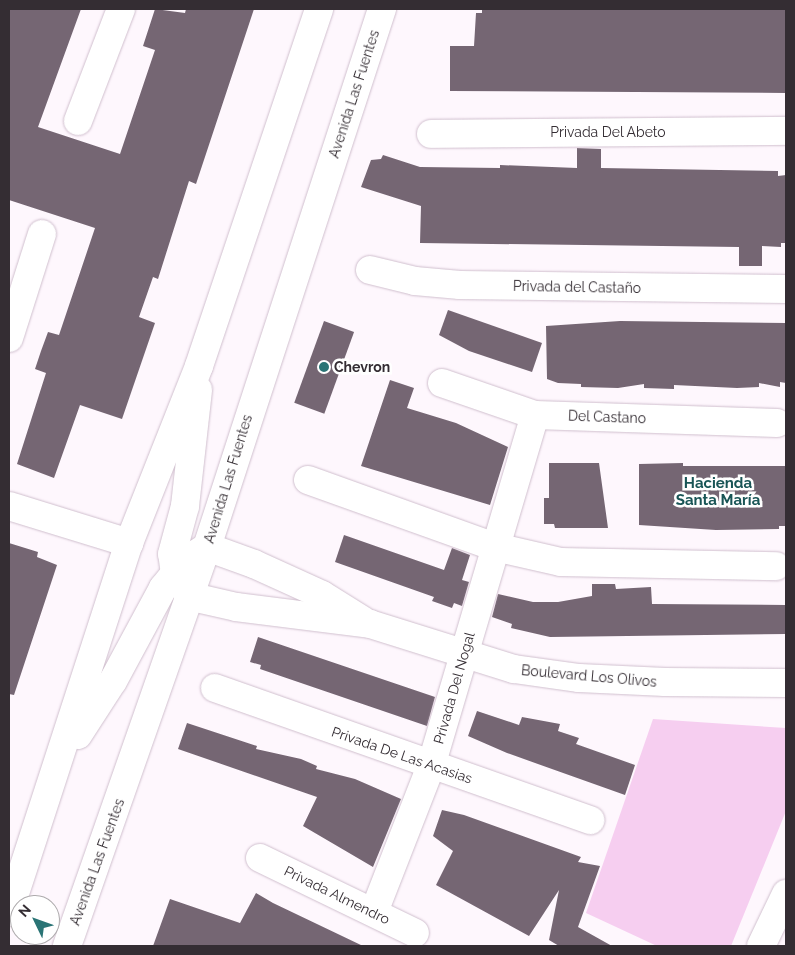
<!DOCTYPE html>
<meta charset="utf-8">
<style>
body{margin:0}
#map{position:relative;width:795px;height:955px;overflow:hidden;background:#fef7fd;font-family:Raleway,sans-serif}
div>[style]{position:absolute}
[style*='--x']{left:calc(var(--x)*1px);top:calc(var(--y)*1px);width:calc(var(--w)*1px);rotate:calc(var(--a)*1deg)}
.green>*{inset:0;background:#f6cef0}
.building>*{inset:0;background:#756673;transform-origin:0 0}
.roads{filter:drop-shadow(0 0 1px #d0bfce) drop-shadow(0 0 1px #d0bfce)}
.minor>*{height:28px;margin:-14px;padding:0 14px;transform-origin:14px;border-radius:14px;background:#fff}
.tertiary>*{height:28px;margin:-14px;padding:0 14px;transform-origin:14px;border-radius:14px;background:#fff}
.primary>*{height:28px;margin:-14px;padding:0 14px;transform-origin:14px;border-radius:14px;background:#fff}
.dots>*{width:14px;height:14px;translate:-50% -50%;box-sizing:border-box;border:2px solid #fff;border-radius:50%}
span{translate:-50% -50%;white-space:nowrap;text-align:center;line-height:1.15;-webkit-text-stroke:5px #fff;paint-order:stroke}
.street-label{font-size:14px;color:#342d33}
.poi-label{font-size:14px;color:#342d33;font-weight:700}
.left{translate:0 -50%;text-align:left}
.neighbourhood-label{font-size:15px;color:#195556;font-weight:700}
.frame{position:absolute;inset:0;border:10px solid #342d33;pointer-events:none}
.north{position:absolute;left:10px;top:895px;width:50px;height:50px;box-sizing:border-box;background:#fff;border:1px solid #aeabad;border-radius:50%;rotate:312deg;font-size:14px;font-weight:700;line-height:20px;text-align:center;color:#342d33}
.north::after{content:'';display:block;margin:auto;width:18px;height:22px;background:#2a7475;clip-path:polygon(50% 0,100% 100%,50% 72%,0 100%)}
</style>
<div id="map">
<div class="green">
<i style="clip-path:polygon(653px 719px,786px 728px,786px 811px,731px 946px,657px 946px,586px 913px)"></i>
</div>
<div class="building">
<i style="clip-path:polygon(9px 9px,81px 9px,38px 127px,120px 154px,155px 50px,143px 46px,155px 9px,185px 13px,186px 9px,254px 9px,196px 184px,189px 181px,158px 279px,153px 277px,139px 317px,155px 323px,122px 419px,80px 405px,54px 478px,17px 464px,46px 373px,35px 369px,41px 351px,48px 332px,59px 335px,95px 228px,9px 200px)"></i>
<i style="clip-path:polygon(482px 9px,786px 9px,786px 93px,450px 91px,450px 46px,474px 46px,476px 13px,482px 13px)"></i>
<i style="clip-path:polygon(577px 148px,601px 149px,601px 168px,778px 171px,778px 176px,786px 175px,786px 243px,781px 243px,781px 247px,762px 246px,762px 266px,739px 266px,739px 247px,420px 243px,421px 206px,361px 187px,371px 160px,381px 159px,383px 155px,420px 167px,500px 168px,500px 165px,577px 168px)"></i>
<i style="clip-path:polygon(448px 310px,542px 343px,532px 372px,469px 351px,439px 335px)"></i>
<i style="left:324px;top:321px;width:32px;height:87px;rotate:20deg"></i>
<i style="clip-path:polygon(620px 321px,786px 323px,786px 383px,780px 382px,780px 387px,759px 383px,759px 387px,737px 388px,674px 385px,674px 389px,644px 388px,644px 384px,618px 388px,581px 387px,581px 384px,558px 383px,547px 379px,546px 326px)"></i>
<i style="clip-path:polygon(390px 380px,414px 388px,407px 408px,456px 423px,508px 447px,490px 505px,361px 466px)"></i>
<i style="clip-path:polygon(549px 463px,599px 463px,608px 528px,555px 528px,554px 524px,544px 524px,544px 498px,549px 498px)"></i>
<i style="clip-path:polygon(683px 463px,683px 466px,786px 466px,786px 526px,779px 526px,779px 529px,716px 530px,639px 525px,639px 464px)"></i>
<i style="clip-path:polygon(344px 535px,444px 570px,452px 548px,470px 555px,462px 580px,469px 582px,462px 606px,454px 603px,452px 608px,432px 601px,434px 597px,335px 562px)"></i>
<i style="clip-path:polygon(9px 543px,38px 552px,37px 557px,57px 565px,14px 695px,9px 694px)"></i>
<i style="clip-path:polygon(592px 584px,615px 584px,616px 589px,651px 587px,652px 604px,786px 605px,786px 634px,550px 637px,511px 628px,512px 624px,492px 617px,498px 594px,533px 602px,558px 602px,592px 596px)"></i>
<i style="clip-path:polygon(258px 637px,435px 697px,427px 726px,260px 669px,261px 665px,250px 662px)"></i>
<i style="clip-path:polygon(477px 711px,519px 725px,522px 717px,560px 724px,558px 731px,579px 738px,576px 744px,635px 765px,625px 795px,507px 753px,468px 736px)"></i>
<i style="clip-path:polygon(187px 723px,257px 746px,256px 749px,301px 759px,317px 766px,316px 769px,355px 779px,401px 799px,373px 867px,303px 826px,317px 797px,178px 749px)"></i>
<i style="clip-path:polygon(442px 810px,464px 815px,581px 857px,578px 862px,600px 866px,578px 927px,612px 946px,559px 946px,549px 940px,559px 890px,529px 936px,436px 885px,453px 851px,433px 836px)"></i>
<i style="clip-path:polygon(256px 893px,273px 903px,363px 946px,153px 946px,170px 899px,240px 923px)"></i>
</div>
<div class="roads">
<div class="minor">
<i style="--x:78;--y:121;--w:120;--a:-69"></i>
<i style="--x:431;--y:134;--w:355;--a:-0.5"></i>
<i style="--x:370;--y:270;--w:46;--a:13.7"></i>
<i style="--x:415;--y:281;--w:45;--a:5.1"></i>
<i style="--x:460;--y:285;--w:326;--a:0.7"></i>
<i style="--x:9;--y:338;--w:109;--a:-72.4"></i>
<i style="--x:442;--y:383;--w:98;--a:19"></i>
<i style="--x:535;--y:415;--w:242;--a:1.9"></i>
<i style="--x:308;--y:480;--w:199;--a:19.7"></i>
<i style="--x:495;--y:547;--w:68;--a:12.8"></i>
<i style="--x:561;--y:562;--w:215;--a:1.1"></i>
<i style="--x:215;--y:688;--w:398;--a:19.4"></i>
<i style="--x:260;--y:858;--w:172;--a:25.8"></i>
<i style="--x:374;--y:912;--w:157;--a:-68.7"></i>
<i style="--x:431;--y:766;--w:366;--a:-73.5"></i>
</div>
<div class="tertiary">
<i style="--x:9;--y:506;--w:126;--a:17.1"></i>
<i style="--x:207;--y:547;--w:50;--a:19.9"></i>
<i style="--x:254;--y:564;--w:75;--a:24.5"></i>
<i style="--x:322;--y:595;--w:49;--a:31.8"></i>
<i style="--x:188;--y:596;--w:49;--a:12.9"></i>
<i style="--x:236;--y:607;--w:135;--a:7.2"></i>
<i style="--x:370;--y:624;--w:151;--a:17.4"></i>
<i style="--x:514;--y:669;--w:66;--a:7.9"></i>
<i style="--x:579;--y:678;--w:86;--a:2.7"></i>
<i style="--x:665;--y:682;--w:121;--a:0.5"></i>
<i style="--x:761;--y:946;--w:58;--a:-64.3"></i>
</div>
<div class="primary">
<i style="--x:176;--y:581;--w:27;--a:-98"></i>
<i style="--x:172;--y:554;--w:50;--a:-74.8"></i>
<i style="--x:185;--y:506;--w:117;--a:-83.6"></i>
<i style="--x:78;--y:735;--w:64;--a:-57.1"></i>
<i style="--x:113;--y:681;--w:106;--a:-61.7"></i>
<i style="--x:163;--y:588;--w:35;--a:-51"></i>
<i style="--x:185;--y:561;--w:24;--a:-33"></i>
<i style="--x:9;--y:912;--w:388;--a:-72"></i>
<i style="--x:129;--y:543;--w:190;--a:-68.4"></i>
<i style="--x:199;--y:366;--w:377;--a:-71.4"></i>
<i style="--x:67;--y:946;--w:423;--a:-70.7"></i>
<i style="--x:207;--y:547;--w:566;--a:-71.98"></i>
</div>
</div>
<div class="dots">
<i style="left:324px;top:367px;background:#2a7475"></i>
</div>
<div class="street-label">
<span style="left:354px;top:94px;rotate:-72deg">Avenida Las Fuentes</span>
<span style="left:608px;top:132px">Privada Del Abeto</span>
<span style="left:577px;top:287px;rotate:1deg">Privada del Castaño</span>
<span style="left:607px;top:417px;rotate:2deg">Del Castano</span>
<span style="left:228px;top:479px;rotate:-73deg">Avenida Las Fuentes</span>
<span style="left:589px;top:676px;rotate:5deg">Boulevard Los Olivos</span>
<span style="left:454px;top:688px;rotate:-74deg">Privada Del Nogal</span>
<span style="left:402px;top:755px;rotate:19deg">Privada De Las Acasias</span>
<span style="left:97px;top:862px;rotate:-70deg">Avenida Las Fuentes</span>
<span style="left:337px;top:895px;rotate:26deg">Privada Almendro</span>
</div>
<div class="poi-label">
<span class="left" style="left:334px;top:367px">Chevron</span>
</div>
<div class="neighbourhood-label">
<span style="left:718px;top:492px">Hacienda<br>Santa María</span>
</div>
<div class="frame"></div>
<div class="north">N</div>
</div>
